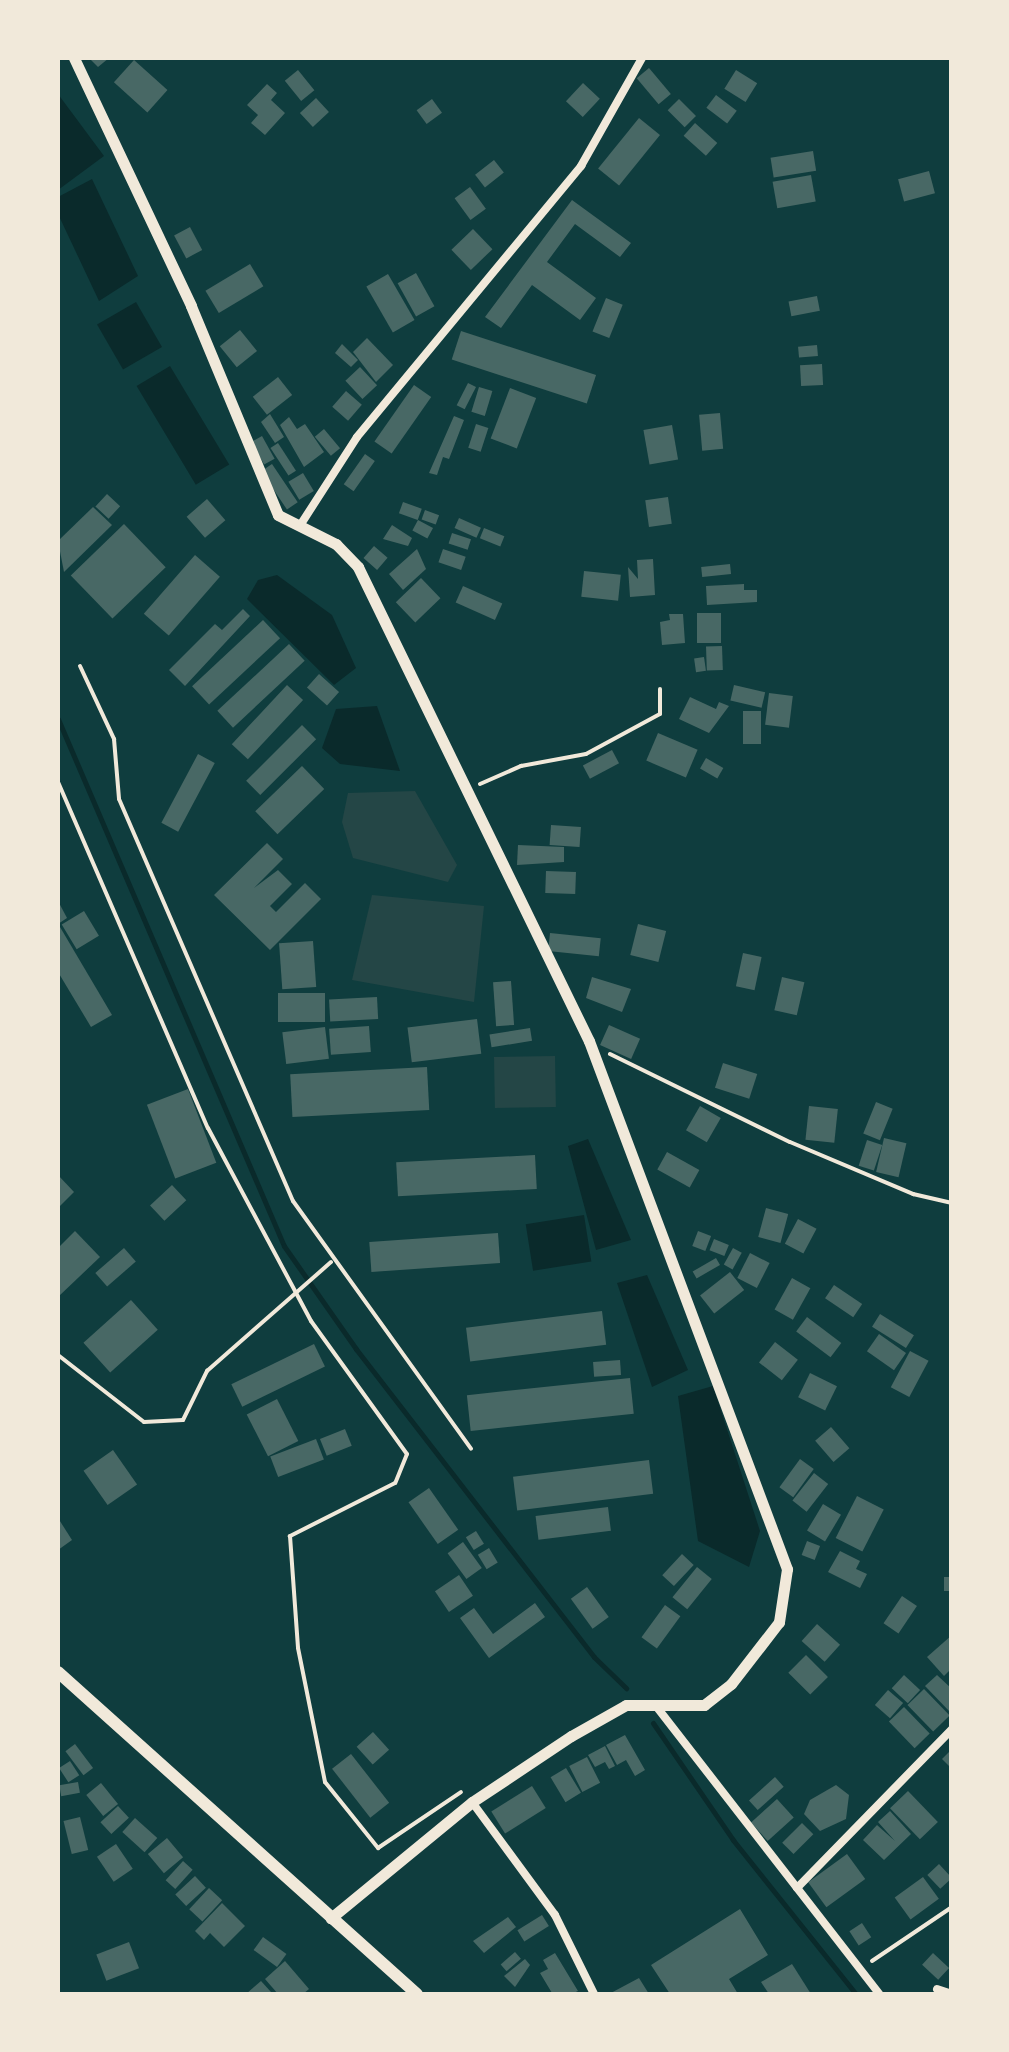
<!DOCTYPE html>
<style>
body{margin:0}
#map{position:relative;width:1009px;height:2052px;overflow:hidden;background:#0f3d3e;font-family:Lato,sans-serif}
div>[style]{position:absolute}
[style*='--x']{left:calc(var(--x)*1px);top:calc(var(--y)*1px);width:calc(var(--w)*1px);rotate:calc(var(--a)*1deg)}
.green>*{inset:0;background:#244646;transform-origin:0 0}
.water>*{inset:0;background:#0a2a2b;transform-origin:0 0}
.stream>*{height:5px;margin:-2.5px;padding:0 2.5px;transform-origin:2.5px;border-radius:2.5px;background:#0a2a2b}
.building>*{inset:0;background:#486865;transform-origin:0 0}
.path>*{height:4px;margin:-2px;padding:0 2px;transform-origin:2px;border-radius:2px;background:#f1e9da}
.minor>*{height:8px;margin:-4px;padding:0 4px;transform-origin:4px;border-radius:4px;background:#f1e9da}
.secondary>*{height:11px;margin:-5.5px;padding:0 5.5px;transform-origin:5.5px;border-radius:5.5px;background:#f1e9da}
.trunk>*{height:12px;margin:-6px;padding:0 6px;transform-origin:6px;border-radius:6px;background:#f1e9da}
span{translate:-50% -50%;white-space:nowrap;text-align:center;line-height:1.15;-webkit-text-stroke:9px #f1e9da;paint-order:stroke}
.frame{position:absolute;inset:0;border:60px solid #f1e9da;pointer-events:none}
</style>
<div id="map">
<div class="green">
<i style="clip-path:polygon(415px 791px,457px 865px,448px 882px,353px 858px,342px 822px,348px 793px)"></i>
<i style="clip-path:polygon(372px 895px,484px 906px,474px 1002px,352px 980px)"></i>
<i style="left:555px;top:1056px;width:51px;height:61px;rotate:89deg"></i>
</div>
<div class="water">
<i style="clip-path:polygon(58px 94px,104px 156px,58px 190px)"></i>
<i style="clip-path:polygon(92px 179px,138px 276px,99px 301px,58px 214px,58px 197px)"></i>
<i style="left:136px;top:302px;width:52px;height:45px;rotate:60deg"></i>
<i style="left:170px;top:366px;width:115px;height:39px;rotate:59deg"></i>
<i style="clip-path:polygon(277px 575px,332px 615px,356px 668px,334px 685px,247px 599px,258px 580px)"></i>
<i style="clip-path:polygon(377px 706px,400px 771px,340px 764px,322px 748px,336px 709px)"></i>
<i style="clip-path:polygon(588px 1139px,631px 1240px,596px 1250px,568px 1146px)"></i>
<i style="left:584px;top:1215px;width:47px;height:59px;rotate:81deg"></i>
<i style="clip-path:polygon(647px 1275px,688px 1370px,652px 1387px,617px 1283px)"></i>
<i style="clip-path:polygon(713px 1386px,760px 1531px,749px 1567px,698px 1541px,678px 1396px)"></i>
</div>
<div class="stream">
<i style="--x:58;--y:719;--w:573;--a:66.79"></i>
<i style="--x:284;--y:1246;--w:126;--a:55"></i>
<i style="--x:356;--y:1349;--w:389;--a:52.3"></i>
<i style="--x:594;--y:1657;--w:45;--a:44.1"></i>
<i style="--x:653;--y:1723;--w:142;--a:55.6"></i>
<i style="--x:733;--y:1840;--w:197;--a:51.4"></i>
</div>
<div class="building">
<i style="clip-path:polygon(89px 58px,109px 58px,98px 67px)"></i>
<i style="left:134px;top:60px;width:45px;height:30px;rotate:42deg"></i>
<i style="left:649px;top:68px;width:34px;height:16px;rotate:50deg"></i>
<i style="left:298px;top:70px;width:26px;height:17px;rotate:51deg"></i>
<i style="left:736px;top:70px;width:25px;height:22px;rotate:32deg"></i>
<i style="left:583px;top:83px;width:23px;height:25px;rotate:43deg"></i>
<i style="clip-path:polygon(267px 84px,277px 93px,271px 100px,285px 113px,265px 135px,251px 123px,258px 115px,247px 105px)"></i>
<i style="left:716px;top:95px;width:26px;height:16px;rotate:37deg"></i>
<i style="left:316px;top:98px;width:19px;height:22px;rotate:47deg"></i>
<i style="left:432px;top:99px;width:17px;height:19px;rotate:54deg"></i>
<i style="left:679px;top:99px;width:24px;height:16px;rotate:45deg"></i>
<i style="left:639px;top:118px;width:27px;height:65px;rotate:39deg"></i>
<i style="left:695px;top:123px;width:30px;height:17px;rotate:42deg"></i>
<i style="left:813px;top:151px;width:20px;height:43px;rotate:81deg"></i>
<i style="left:494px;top:160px;width:16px;height:24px;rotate:52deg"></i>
<i style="left:929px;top:171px;width:23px;height:32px;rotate:75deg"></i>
<i style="left:811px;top:175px;width:27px;height:39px;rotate:80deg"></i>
<i style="left:470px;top:187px;width:27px;height:19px;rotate:54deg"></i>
<i style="clip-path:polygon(572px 200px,631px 243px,620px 257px,575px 224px,547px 262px,596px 298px,580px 320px,532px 285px,501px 328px,485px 317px)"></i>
<i style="left:190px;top:227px;width:26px;height:18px;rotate:62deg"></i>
<i style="left:473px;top:229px;width:28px;height:30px;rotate:46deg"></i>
<i style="left:250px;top:264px;width:26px;height:52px;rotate:59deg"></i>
<i style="left:416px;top:273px;width:38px;height:21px;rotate:61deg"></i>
<i style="left:388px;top:274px;width:53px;height:25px;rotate:60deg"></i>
<i style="left:817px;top:296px;width:15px;height:29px;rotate:79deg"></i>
<i style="left:606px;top:298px;width:18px;height:36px;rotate:22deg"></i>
<i style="left:240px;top:330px;width:27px;height:26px;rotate:51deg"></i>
<i style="left:461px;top:331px;width:142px;height:30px;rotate:18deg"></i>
<i style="clip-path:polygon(367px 338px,393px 365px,376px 382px,353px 352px)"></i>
<i style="clip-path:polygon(342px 344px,358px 360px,351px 367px,335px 353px)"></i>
<i style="left:817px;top:345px;width:11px;height:19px;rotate:85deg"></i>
<i style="left:822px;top:364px;width:21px;height:22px;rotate:87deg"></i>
<i style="left:360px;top:367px;width:25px;height:20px;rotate:47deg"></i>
<i style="left:278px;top:377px;width:23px;height:32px;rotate:52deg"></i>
<i style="left:468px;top:383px;width:9px;height:25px;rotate:27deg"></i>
<i style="left:414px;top:385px;width:21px;height:69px;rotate:35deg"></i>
<i style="left:479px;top:387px;width:14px;height:26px;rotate:17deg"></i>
<i style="left:510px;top:388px;width:28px;height:54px;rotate:21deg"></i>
<i style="left:346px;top:391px;width:21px;height:21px;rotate:41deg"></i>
<i style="left:720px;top:413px;width:36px;height:21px;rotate:85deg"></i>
<i style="clip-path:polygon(270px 414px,284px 437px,275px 443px,261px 422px)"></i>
<i style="clip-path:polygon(454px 416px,464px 420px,449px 459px,443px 457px,437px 475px,429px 473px)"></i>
<i style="clip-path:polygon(289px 417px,297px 429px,305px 424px,324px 452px,304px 467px,280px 425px)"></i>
<i style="left:476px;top:424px;width:13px;height:25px;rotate:18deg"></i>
<i style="left:672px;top:425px;width:35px;height:29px;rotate:80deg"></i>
<i style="left:324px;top:429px;width:25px;height:12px;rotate:50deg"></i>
<i style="left:262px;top:436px;width:26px;height:12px;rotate:61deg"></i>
<i style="left:278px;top:443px;width:33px;height:9px;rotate:57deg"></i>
<i style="left:365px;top:454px;width:12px;height:37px;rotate:35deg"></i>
<i style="left:272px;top:464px;width:46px;height:13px;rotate:56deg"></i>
<i style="left:303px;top:473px;width:21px;height:17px;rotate:59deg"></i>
<i style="left:107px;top:494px;width:18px;height:17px;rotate:43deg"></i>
<i style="left:668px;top:497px;width:27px;height:23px;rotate:82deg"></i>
<i style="left:207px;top:499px;width:28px;height:27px;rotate:49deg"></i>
<i style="left:403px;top:502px;width:20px;height:12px;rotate:20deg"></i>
<i style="clip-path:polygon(93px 507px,112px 525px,64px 572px,58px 541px)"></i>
<i style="left:425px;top:510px;width:15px;height:10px;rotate:20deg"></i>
<i style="left:459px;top:518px;width:24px;height:11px;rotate:24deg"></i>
<i style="left:418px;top:520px;width:17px;height:12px;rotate:28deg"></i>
<i style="left:124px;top:524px;width:60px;height:74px;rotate:46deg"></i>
<i style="clip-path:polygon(392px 525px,412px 538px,408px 546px,383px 539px)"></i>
<i style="left:484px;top:528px;width:22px;height:11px;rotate:22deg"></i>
<i style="left:452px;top:533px;width:20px;height:11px;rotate:18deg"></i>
<i style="left:374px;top:546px;width:18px;height:16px;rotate:41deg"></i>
<i style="clip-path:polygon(417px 549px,426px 569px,403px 590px,389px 574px)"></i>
<i style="left:443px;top:549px;width:24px;height:14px;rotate:19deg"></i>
<i style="left:195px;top:555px;width:33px;height:78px;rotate:41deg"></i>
<i style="clip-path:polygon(653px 559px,655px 595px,630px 597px,628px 567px,638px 579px,637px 560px)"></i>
<i style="left:730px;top:564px;width:10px;height:29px;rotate:84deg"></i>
<i style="left:584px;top:571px;width:37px;height:26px;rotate:6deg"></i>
<i style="left:421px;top:578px;width:28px;height:35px;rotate:46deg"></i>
<i style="clip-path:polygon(744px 584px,744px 590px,757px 590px,757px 602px,707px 605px,706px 586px)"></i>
<i style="left:463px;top:586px;width:43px;height:18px;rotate:24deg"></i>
<i style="clip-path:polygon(243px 609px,250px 616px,185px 686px,169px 670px,215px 624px,222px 630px)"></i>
<i style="left:697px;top:613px;width:24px;height:30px"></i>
<i style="clip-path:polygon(669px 614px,683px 614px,685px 643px,662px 645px,660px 622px,670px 620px)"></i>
<i style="left:263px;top:620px;width:25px;height:97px;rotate:47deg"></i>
<i style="left:289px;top:644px;width:23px;height:98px;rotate:47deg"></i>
<i style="left:722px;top:646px;width:24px;height:16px;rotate:88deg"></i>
<i style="left:704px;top:657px;width:14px;height:10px;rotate:82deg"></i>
<i style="left:319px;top:674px;width:27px;height:18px;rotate:42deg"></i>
<i style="left:287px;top:685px;width:22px;height:81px;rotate:43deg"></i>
<i style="left:734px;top:685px;width:32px;height:16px;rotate:13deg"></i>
<i style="left:769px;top:693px;width:24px;height:32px;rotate:7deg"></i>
<i style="clip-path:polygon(690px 697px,716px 709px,719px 702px,729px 706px,709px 733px,679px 719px)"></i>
<i style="left:743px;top:711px;width:18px;height:33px"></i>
<i style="left:302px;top:725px;width:20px;height:79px;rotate:45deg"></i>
<i style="left:658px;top:733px;width:43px;height:30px;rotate:23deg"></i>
<i style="left:612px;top:750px;width:15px;height:33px;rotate:62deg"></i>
<i style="left:198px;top:754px;width:19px;height:78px;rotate:28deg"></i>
<i style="left:706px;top:758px;width:20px;height:12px;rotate:30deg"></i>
<i style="left:302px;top:766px;width:32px;height:65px;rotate:46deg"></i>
<i style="left:551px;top:825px;width:30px;height:20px;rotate:4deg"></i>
<i style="clip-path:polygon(267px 843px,283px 859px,254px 888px,278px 870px,292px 884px,270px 906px,276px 912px,305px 883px,321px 899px,270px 950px,214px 895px)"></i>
<i style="clip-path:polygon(518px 845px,564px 847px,564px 862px,517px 865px)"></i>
<i style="left:546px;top:871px;width:30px;height:22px;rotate:2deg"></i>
<i style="clip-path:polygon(58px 901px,67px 918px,58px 924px)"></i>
<i style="left:84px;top:911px;width:29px;height:26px;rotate:59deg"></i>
<i style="left:638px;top:924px;width:29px;height:32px;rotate:14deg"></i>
<i style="clip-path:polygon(60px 927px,112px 1015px,91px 1027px,58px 972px)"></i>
<i style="left:550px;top:933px;width:51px;height:18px;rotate:6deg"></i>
<i style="left:313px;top:941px;width:46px;height:34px;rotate:86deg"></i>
<i style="left:743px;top:953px;width:19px;height:34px;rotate:12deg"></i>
<i style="clip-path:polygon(592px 977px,631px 989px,622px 1012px,586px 998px)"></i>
<i style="left:782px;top:977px;width:23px;height:34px;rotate:13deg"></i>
<i style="left:511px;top:981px;width:44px;height:18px;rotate:86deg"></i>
<i style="left:278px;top:993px;width:47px;height:29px"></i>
<i style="left:377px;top:997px;width:22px;height:48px;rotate:87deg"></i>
<i style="left:477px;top:1019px;width:35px;height:70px;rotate:83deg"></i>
<i style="left:609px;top:1025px;width:34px;height:22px;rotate:24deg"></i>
<i style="left:369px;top:1026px;width:26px;height:40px;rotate:86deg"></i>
<i style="left:325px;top:1027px;width:32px;height:43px;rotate:83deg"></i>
<i style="left:530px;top:1028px;width:13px;height:41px;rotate:81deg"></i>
<i style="left:723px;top:1063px;width:36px;height:26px;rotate:18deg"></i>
<i style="left:427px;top:1067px;width:43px;height:137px;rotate:87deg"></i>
<i style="left:188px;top:1089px;width:79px;height:44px;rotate:69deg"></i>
<i style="left:876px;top:1102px;width:18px;height:34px;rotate:22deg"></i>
<i style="left:700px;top:1106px;width:24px;height:28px;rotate:30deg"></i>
<i style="left:809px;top:1106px;width:29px;height:34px;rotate:6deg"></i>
<i style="left:884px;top:1138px;width:23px;height:35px;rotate:13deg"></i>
<i style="left:867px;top:1140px;width:16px;height:27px;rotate:18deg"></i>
<i style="left:667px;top:1152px;width:37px;height:20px;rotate:29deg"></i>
<i style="left:535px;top:1155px;width:34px;height:139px;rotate:87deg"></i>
<i style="clip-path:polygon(58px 1175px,74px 1192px,58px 1208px)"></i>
<i style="left:172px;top:1185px;width:21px;height:30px;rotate:47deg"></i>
<i style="left:766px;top:1208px;width:23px;height:30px;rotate:15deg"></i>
<i style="left:798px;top:1219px;width:21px;height:28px;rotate:28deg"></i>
<i style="clip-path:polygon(75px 1231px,100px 1257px,58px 1297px,58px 1248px)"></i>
<i style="left:698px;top:1231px;width:14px;height:16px;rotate:21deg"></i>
<i style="left:498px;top:1233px;width:30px;height:129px;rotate:86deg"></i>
<i style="left:714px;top:1239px;width:16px;height:12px;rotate:22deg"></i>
<i style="left:124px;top:1248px;width:18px;height:38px;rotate:49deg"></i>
<i style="left:733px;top:1248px;width:10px;height:19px;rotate:29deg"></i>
<i style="left:750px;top:1253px;width:22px;height:28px;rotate:27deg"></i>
<i style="left:716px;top:1258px;width:8px;height:27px;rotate:60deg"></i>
<i style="left:730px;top:1272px;width:23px;height:38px;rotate:52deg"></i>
<i style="left:792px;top:1278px;width:21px;height:36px;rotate:29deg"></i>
<i style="left:834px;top:1285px;width:34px;height:16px;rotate:34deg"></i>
<i style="left:131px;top:1300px;width:40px;height:64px;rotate:48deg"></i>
<i style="left:602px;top:1311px;width:34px;height:137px;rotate:83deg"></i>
<i style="left:880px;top:1314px;width:40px;height:15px;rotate:32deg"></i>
<i style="left:807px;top:1317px;width:43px;height:18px;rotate:37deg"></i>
<i style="left:879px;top:1334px;width:33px;height:21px;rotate:35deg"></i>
<i style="left:775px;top:1342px;width:29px;height:26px;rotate:38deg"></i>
<i style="left:314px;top:1344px;width:25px;height:92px;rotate:64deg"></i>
<i style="left:910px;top:1351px;width:21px;height:41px;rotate:28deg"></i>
<i style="left:620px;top:1360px;width:15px;height:27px;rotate:86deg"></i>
<i style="left:810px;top:1373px;width:30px;height:27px;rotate:26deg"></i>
<i style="left:630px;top:1378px;width:36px;height:164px;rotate:84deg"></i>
<i style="left:277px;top:1399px;width:47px;height:34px;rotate:63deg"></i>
<i style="left:831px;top:1427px;width:28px;height:21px;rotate:49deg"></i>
<i style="left:345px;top:1429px;width:18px;height:27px;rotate:68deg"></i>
<i style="left:316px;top:1439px;width:22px;height:49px;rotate:69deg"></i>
<i style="left:113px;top:1450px;width:42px;height:36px;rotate:55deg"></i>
<i style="left:800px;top:1459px;width:17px;height:35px;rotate:36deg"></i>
<i style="left:649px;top:1460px;width:34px;height:137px;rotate:83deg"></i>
<i style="left:814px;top:1473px;width:18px;height:35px;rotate:38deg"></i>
<i style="left:429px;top:1488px;width:51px;height:25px;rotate:55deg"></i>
<i style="left:857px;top:1496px;width:30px;height:47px;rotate:27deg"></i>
<i style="left:823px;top:1504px;width:21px;height:31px;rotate:31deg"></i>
<i style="left:608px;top:1507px;width:24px;height:73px;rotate:83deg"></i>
<i style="clip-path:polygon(58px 1518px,72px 1540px,58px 1550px)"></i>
<i style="left:476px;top:1531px;width:15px;height:12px;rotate:58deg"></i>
<i style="left:807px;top:1541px;width:14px;height:15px;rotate:21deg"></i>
<i style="left:463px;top:1542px;width:32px;height:19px;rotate:54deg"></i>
<i style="left:489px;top:1548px;width:17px;height:13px;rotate:59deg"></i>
<i style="clip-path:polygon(840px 1551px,860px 1561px,856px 1569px,867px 1574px,860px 1588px,828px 1572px)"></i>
<i style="left:682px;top:1554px;width:16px;height:29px;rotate:43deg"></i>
<i style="left:697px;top:1567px;width:19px;height:39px;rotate:39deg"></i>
<i style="left:459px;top:1575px;width:25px;height:29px;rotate:56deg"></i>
<i style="left:952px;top:1577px;width:14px;height:8px;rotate:90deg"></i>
<i style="left:587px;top:1587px;width:37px;height:20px;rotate:54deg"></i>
<i style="left:902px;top:1596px;width:18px;height:33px;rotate:34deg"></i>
<i style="clip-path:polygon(535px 1603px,545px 1617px,489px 1658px,460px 1618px,474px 1608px,493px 1634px)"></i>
<i style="left:665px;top:1605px;width:19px;height:40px;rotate:36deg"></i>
<i style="left:817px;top:1624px;width:31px;height:23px;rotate:42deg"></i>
<i style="clip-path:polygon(952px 1635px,952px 1668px,944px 1676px,927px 1657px)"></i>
<i style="left:806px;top:1655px;width:31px;height:25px;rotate:45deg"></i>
<i style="left:904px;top:1675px;width:22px;height:18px;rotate:43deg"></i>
<i style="clip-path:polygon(937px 1675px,952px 1689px,950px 1712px,925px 1686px)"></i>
<i style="left:924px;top:1689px;width:37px;height:23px;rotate:46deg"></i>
<i style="left:888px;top:1690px;width:20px;height:20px;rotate:41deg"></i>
<i style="left:904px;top:1707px;width:37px;height:21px;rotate:46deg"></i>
<i style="left:373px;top:1732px;width:24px;height:22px;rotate:48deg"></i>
<i style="clip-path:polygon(625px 1735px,645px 1770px,635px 1776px,626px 1760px,617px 1765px,606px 1745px)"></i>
<i style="left:75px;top:1744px;width:30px;height:12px;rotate:53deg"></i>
<i style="clip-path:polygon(605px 1746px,615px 1766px,609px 1769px,605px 1762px,595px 1767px,588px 1755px)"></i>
<i style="clip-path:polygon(952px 1749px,952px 1769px,942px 1759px)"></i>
<i style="left:351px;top:1754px;width:62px;height:24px;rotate:52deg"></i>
<i style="left:587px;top:1757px;width:29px;height:20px;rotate:63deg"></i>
<i style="left:70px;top:1761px;width:17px;height:13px;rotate:57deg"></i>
<i style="left:566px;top:1768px;width:29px;height:18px;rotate:59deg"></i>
<i style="left:775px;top:1777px;width:13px;height:35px;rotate:48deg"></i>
<i style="left:78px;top:1782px;width:11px;height:19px;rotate:80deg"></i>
<i style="left:101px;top:1783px;width:27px;height:19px;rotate:51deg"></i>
<i style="clip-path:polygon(836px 1785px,849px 1795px,846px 1819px,820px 1831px,804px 1814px,810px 1800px)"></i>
<i style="left:532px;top:1786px;width:26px;height:48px;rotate:58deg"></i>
<i style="left:908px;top:1791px;width:43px;height:25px;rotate:46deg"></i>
<i style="left:777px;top:1799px;width:25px;height:35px;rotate:48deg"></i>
<i style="left:118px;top:1806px;width:16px;height:24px;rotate:47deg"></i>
<i style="clip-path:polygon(890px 1811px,911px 1834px,884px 1860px,863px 1840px,877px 1825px,895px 1841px,878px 1822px)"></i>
<i style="left:80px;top:1817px;width:34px;height:17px;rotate:76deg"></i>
<i style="left:135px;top:1818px;width:30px;height:19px;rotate:42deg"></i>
<i style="left:802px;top:1823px;width:16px;height:28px;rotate:45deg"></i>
<i style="left:167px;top:1838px;width:25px;height:25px;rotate:50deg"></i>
<i style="left:116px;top:1844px;width:30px;height:23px;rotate:56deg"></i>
<i style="left:847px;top:1854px;width:31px;height:48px;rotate:54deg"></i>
<i style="left:183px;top:1861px;width:13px;height:26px;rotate:42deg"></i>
<i style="left:939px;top:1864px;width:19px;height:16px;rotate:47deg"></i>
<i style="left:195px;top:1876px;width:16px;height:27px;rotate:47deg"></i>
<i style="left:923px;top:1877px;width:27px;height:35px;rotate:54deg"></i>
<i style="left:209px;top:1888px;width:18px;height:29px;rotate:43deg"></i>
<i style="clip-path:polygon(222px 1903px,245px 1926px,224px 1947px,210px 1933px,204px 1940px,195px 1931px)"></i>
<i style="clip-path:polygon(740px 1909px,768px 1955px,729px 1979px,738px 1994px,670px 1994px,651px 1965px)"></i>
<i style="left:542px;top:1915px;width:13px;height:29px;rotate:58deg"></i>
<i style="clip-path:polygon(508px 1917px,516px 1927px,484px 1953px,473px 1941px)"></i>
<i style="left:862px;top:1923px;width:17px;height:15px;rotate:57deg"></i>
<i style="left:263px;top:1937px;width:29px;height:16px;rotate:36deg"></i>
<i style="left:129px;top:1942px;width:28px;height:35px;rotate:69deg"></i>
<i style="left:515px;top:1952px;width:9px;height:19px;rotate:49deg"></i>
<i style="clip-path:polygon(555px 1953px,578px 1991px,571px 1994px,552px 1993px,540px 1973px,548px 1969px,543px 1960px)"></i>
<i style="left:933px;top:1953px;width:22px;height:16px;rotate:43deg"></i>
<i style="clip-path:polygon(525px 1959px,530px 1965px,515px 1987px,504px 1976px)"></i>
<i style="clip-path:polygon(285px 1961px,309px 1989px,303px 1994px,278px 1994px,265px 1979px)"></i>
<i style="clip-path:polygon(792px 1964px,811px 1994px,769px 1994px,761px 1982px)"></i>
<i style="clip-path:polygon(639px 1978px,649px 1994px,609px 1994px)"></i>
<i style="clip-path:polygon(261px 1981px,271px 1992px,246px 1994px)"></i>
</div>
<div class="path">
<i style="--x:80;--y:666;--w:81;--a:65"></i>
<i style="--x:114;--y:739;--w:60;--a:85.2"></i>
<i style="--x:119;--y:799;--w:438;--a:66.6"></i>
<i style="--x:293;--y:1201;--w:305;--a:54.3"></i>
<i style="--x:58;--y:782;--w:377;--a:66.6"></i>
<i style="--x:208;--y:1128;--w:219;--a:61.9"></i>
<i style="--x:311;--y:1321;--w:164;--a:54.2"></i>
<i style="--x:407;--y:1454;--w:31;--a:112"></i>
<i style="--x:395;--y:1483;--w:118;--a:153.2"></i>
<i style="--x:290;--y:1536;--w:112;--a:85.9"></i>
<i style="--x:298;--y:1648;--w:137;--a:78.6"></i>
<i style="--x:325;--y:1782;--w:85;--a:51.2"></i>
<i style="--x:378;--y:1848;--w:100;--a:-34"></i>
<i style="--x:480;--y:784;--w:45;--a:-23.7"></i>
<i style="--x:521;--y:766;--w:66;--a:-10.5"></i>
<i style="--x:586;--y:754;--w:84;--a:-28.4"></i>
<i style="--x:660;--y:714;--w:25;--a:-90"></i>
<i style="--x:610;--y:1054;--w:200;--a:26.1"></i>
<i style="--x:790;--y:1142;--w:134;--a:22.9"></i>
<i style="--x:913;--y:1194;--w:40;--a:13"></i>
<i style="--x:58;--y:1355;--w:109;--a:37.9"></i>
<i style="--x:144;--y:1422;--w:39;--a:-3"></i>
<i style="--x:183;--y:1420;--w:55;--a:-63.9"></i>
<i style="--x:207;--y:1371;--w:165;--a:-41.3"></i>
<i style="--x:872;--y:1961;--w:97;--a:-34"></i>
</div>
<div class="minor">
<i style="--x:301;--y:524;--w:103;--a:-57.2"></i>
<i style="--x:357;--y:437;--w:352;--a:-50.4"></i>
<i style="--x:581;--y:166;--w:124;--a:-60.5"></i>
<i style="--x:656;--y:1706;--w:364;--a:52.2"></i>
<i style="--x:472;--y:1802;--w:140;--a:53.7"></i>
<i style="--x:555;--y:1915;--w:88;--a:63.7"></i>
<i style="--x:797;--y:1888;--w:222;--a:-45.7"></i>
<i style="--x:937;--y:1989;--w:16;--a:18"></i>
</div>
<div class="secondary">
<i style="--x:74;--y:58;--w:274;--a:64.7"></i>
<i style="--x:191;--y:306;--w:226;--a:67.4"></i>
<i style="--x:278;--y:515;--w:65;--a:26.6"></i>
<i style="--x:336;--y:544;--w:32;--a:46"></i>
<i style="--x:358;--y:567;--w:527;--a:64.02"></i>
<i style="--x:589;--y:1041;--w:564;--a:69.44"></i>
<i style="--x:787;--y:1569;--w:54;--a:98.6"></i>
<i style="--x:779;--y:1622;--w:78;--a:127.7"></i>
<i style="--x:731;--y:1684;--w:34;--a:142"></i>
<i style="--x:704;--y:1705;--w:78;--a:180"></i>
<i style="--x:626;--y:1705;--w:63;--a:150.6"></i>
<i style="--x:571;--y:1736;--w:119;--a:146.3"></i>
<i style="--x:472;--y:1802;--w:183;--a:140.6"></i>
</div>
<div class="trunk">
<i style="--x:58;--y:1672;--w:482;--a:41.9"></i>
</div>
<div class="frame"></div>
</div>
